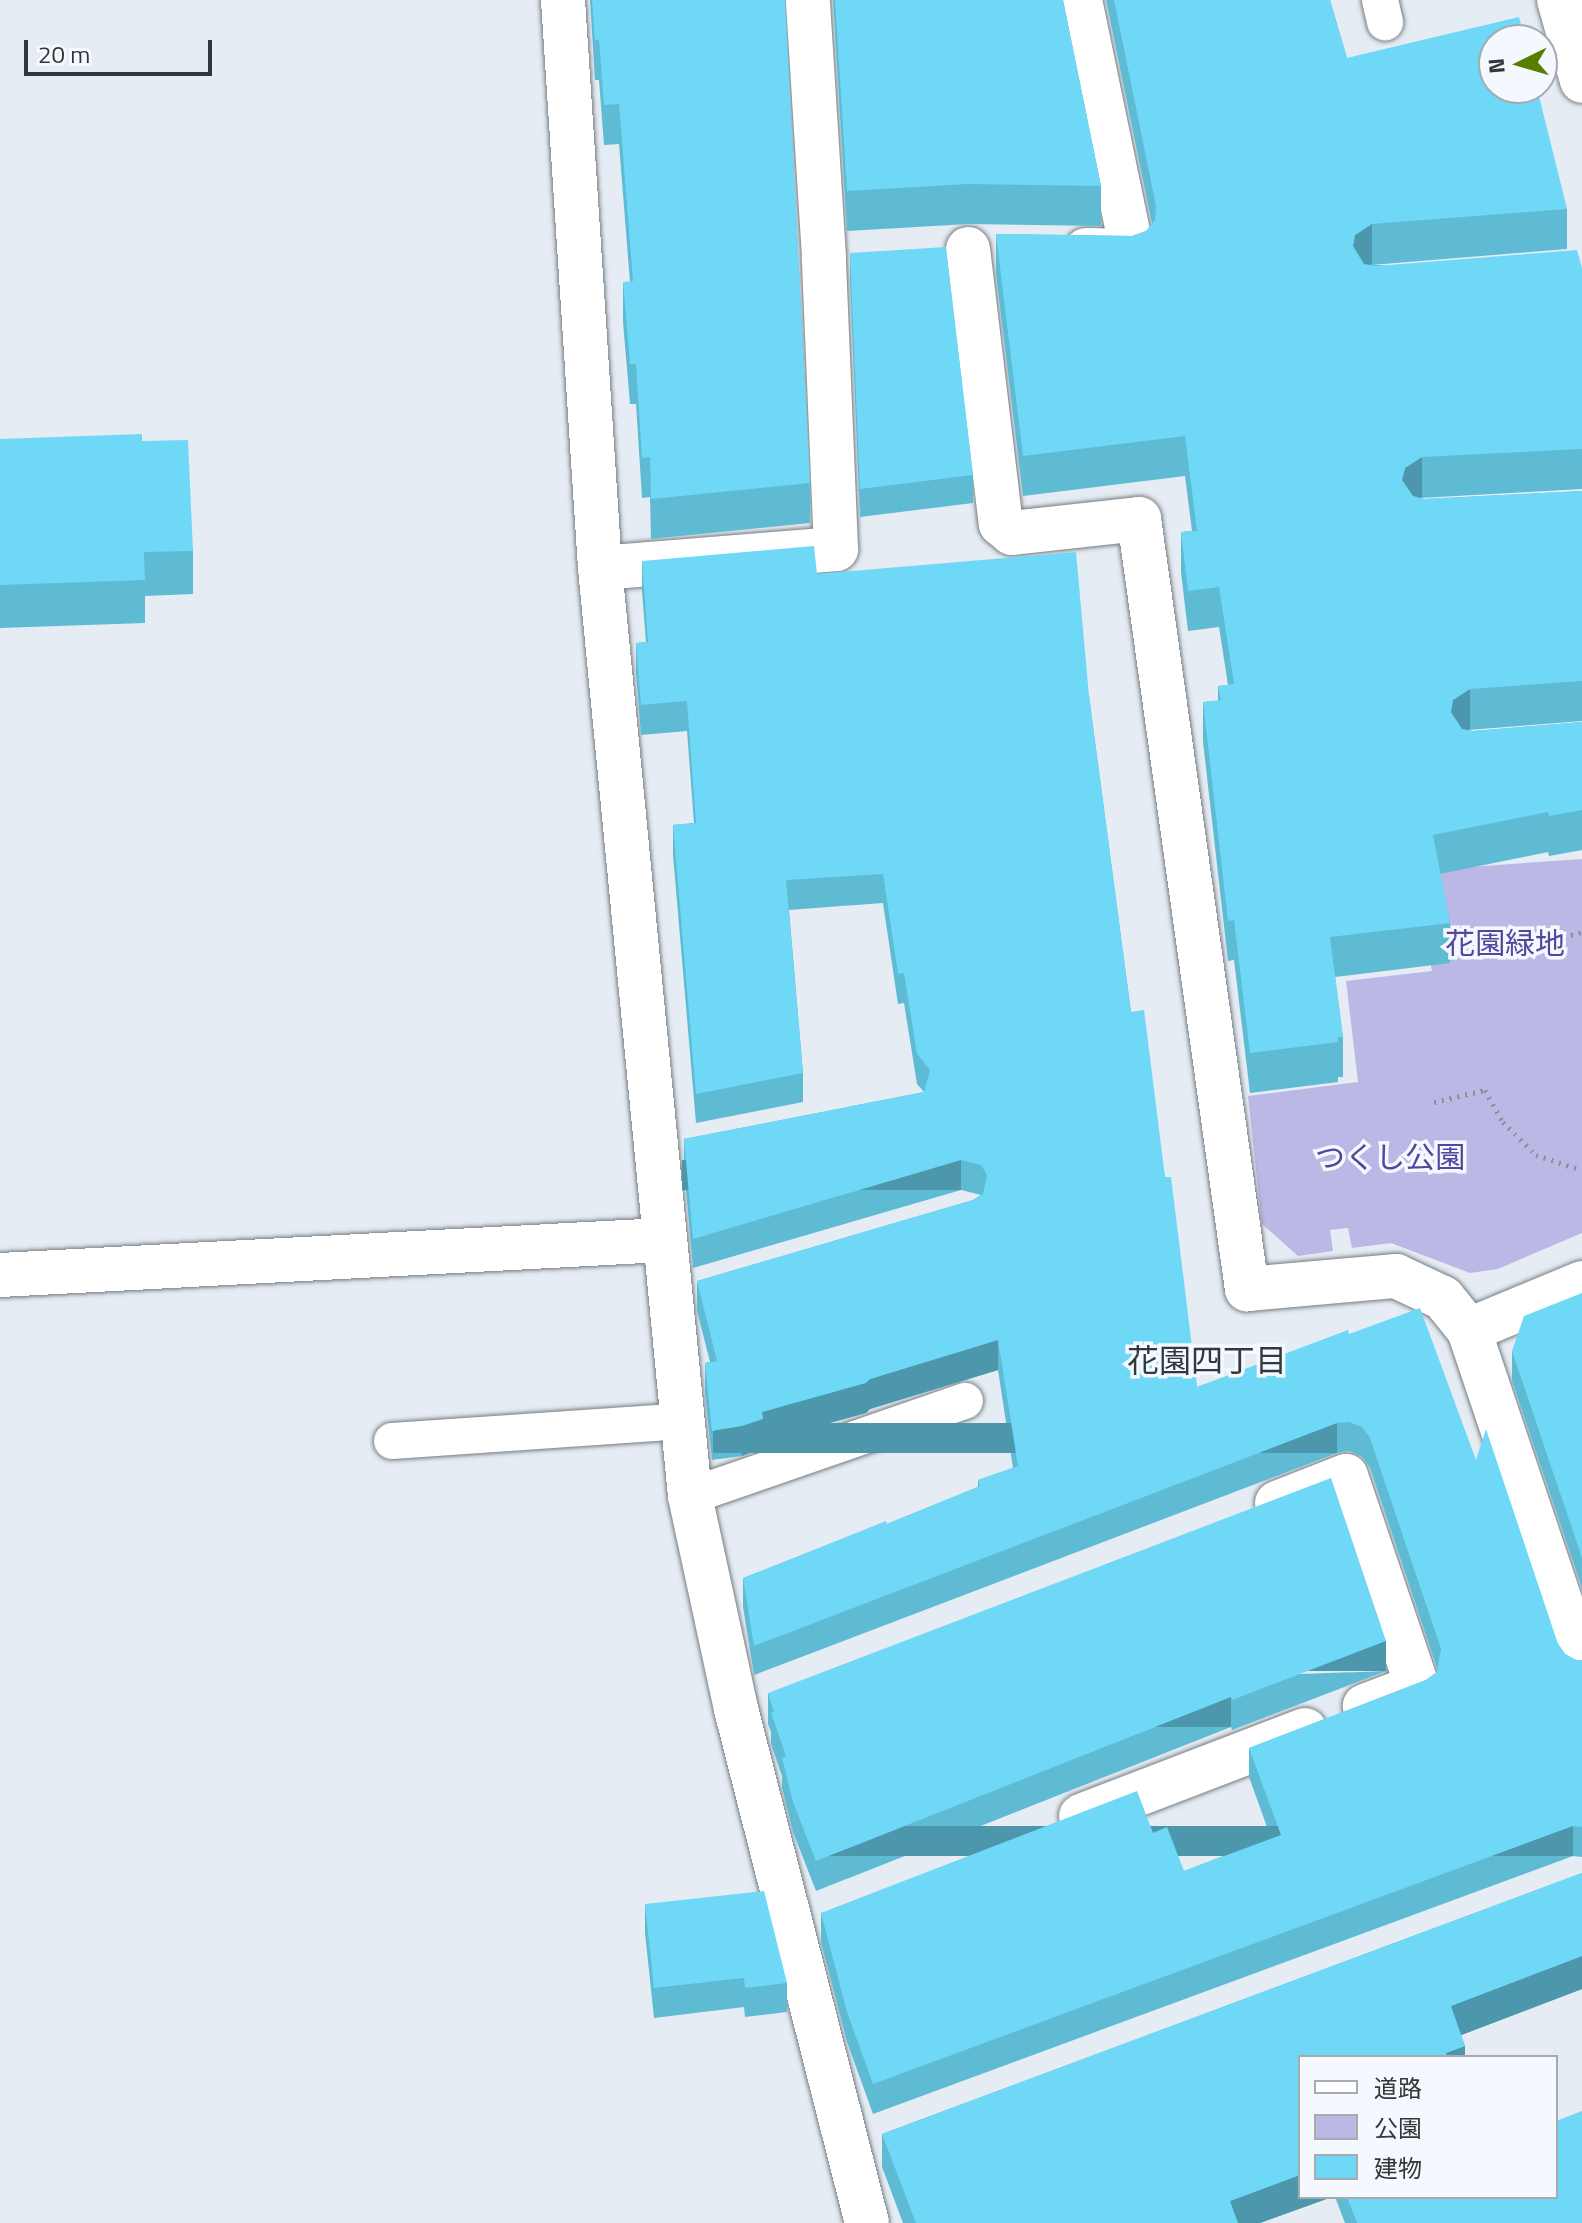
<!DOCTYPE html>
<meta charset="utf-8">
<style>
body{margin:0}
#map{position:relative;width:1582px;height:2223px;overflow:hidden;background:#e5ecf3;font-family:"Titillium Web","Noto Sans JP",sans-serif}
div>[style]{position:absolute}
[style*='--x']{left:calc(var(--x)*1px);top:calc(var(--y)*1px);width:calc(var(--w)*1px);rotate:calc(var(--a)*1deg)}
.green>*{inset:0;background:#bbb8e6}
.path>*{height:5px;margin-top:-2.5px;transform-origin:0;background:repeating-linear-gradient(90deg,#8b9095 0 2px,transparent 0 8px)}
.roads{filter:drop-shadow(0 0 2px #767d82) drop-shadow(0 0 2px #767d82)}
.service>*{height:36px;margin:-18px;padding:0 18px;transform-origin:18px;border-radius:18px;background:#fff}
.minor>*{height:44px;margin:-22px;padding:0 22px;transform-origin:22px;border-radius:22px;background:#fff}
.wall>*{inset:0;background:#5fbad4}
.shaded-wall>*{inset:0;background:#4d97ac;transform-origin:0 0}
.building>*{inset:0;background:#6ed8f6}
span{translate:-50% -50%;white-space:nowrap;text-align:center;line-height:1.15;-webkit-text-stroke:7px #f3f9fe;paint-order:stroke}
.park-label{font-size:30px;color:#55469d}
.neighbourhood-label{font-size:32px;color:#32383c}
.legend{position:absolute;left:1298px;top:2055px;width:260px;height:144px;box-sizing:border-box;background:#f3f9fe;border:2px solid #a7abaf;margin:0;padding:10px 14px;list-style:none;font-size:24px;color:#343739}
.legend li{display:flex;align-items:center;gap:16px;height:40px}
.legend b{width:40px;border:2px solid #a7abaf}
.north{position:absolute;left:1478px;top:24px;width:80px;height:80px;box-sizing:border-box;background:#f3f9fe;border:2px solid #a7abaf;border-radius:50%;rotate:265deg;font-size:22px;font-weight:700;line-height:32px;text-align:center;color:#343739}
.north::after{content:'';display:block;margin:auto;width:28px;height:36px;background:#567f01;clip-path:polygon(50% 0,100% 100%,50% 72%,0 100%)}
.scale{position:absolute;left:24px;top:40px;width:188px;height:36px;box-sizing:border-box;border:4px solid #343739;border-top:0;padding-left:10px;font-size:24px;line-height:28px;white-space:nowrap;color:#343739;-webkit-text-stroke:6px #f3f9fe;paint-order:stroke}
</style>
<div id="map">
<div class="green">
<i style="clip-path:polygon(1582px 859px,1582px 1233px,1498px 1269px,1470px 1273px,1391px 1243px,1352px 1248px,1348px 1228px,1330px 1230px,1333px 1251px,1298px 1256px,1262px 1224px,1248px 1096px,1358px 1082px,1346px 981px,1432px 971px,1411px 871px)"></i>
</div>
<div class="path">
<i style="--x:1509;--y:951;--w:75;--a:-14.6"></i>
<i style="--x:1434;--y:1102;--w:52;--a:-13.2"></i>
<i style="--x:1485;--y:1090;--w:37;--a:61"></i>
<i style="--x:1503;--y:1122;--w:47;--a:45"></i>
<i style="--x:1536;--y:1155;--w:48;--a:18.1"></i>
</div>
<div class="roads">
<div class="service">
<i style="--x:1380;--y:0;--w:23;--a:77"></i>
<i style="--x:392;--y:1441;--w:292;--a:-3.9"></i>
<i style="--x:690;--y:1496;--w:291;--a:-19.1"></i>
</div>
<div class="minor">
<i style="--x:563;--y:0;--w:569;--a:86.27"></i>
<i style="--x:600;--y:568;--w:932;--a:84.46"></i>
<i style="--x:690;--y:1496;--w:218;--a:77.8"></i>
<i style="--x:736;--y:1709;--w:530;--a:75.7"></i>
<i style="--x:1080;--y:0;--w:256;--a:78.3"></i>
<i style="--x:1132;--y:251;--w:46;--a:-178.8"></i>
<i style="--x:1559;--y:0;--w:84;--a:74.1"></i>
<i style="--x:968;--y:249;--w:277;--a:83.2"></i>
<i style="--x:1001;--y:524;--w:14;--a:39"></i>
<i style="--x:1012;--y:533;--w:128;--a:-6.3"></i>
<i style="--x:1139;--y:519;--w:778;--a:82.02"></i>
<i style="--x:1247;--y:1289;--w:150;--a:-5"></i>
<i style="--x:1396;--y:1276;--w:52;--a:25.1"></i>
<i style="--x:1443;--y:1298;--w:41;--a:50.9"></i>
<i style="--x:600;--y:568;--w:237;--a:-4.6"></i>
<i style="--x:836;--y:549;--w:292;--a:-92.4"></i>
<i style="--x:824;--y:257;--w:257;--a:-93.6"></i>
<i style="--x:0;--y:1275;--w:665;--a:-3.02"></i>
<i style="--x:1582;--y:1283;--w:122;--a:157.4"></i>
<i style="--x:1469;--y:1330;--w:354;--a:71.4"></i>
<i style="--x:1277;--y:1503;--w:74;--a:-21.4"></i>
<i style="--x:1346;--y:1476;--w:222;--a:71.3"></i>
<i style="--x:1417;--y:1686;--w:56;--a:159"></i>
<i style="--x:1081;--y:1816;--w:240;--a:-21"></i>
</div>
</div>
<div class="wall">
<i style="clip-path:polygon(590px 0,785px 0,810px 483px,810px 523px,651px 539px,650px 497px,642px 498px,636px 404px,630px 404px,623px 322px,623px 282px,630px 282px,619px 144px,604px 145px,599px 80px,595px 80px)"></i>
<i style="clip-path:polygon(833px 0,1063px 0,1101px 186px,1101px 226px,968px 224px,847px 231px)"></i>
<i style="clip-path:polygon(1106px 0,1330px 0,1347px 58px,1567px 209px,1567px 249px,1371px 265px,1582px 268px,1582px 489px,1420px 498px,1424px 499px,1582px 491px,1582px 721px,1468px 730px,1473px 731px,1582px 722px,1582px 850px,1549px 856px,1548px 852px,1440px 874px,1450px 923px,1450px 963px,1335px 977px,1343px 1037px,1343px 1077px,1338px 1077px,1338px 1082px,1250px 1093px,1234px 960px,1228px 961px,1203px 742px,1203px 702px,1218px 701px,1218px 686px,1228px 685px,1219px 627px,1188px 631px,1181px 572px,1181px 532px,1192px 531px,1185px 476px,1023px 496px,996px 274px,996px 234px,1132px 236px,1146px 231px,1152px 224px)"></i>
<i style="clip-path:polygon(850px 253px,973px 475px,973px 503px,860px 517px,850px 281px)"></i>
<i style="clip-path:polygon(0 439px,142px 441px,193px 551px,193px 594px,145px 596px,145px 623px,0 628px)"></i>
<i style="clip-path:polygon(642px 561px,817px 574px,1089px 696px,1131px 1012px,1165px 1177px,1197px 1387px,1349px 1334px,1476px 1460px,1558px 1644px,1565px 1654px,1576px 1660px,1582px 1660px,1582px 1857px,1573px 1856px,873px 2114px,847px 2042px,821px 1942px,821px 1913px,1153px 1833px,1184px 1871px,1271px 1838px,1249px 1777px,1249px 1748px,1426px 1680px,1437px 1672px,1437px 1668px,1370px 1468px,1362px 1457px,1349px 1451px,1337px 1453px,754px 1675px,743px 1607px,743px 1578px,887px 1524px,978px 1487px,978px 1480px,1013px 1468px,998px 1370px,870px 1409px,866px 1413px,763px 1441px,763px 1448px,742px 1456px,712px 1460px,705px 1393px,705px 1363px,710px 1362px,697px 1311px,697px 1281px,973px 1200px,981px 1195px,961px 1190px,693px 1268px,684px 1168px,684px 1139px,924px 1092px,917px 1084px,904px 1003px,898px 1004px,883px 903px,789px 910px,803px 1073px,803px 1102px,696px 1123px,673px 855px,673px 825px,694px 823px,687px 731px,641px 735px,636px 672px,636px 643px,646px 642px,642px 591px)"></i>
<i style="clip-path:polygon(1582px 1293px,1582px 1588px,1512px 1381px,1512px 1351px)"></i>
<i style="clip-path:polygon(1386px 1671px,1232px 1730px,1231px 1727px,816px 1891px,793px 1832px,782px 1788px,782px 1776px,771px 1744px,771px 1732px,768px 1724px,768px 1693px)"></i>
<i style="clip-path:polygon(1582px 1873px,1582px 1989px,1461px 2035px,1465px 2046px,1465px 2057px,1300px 2057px,1300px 2197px,1332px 2197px,1260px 2223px,903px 2223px,882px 2167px,882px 2134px)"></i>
<i style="clip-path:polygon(645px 1904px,787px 1983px,787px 2012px,745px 2017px,744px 2007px,654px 2018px,645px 1933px)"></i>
<i style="clip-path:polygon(1335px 2197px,1556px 2197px,1582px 2223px,1345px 2223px)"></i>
</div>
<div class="shaded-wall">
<i style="clip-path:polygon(1372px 224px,1372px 264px,1355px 275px,1353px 246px,1355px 235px)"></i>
<i style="clip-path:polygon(1422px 457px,1422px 497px,1405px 508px,1402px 480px,1405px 468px)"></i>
<i style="clip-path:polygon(1470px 689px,1470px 729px,1453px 740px,1451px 712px,1453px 700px)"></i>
<i style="left:961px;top:1160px;width:30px;height:279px;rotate:90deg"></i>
<i style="clip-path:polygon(998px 1340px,998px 1370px,870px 1409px,866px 1413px,763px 1441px,763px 1448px,742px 1456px,742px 1426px,762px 1412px)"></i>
<i style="left:1337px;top:1423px;width:30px;height:624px;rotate:90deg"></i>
<i style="left:1386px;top:1641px;width:30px;height:165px;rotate:90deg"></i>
<i style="left:1231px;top:1697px;width:30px;height:446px;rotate:90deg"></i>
<i style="left:1573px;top:1826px;width:30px;height:746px;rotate:90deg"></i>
<i style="clip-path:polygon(1582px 1956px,1582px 1989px,1451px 2039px,1451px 2006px)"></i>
<i style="clip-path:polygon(1465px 2046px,1465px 2057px,1446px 2057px,1446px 2053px)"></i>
<i style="clip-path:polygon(1300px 2175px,1300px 2197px,1332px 2197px,1260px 2223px,1230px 2223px,1230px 2201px)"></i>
</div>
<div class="building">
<i style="clip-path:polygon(592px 0,785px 0,810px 483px,651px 499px,650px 457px,642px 458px,636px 364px,630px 364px,623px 282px,633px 281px,619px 104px,604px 105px,599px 40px,595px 40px)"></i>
<i style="clip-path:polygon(835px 0,1063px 0,1101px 186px,968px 184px,847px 191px)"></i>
<i style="clip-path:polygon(1114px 0,1330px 0,1347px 58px,1519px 17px,1525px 40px,1494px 40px,1494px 88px,1537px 88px,1567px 209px,1372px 224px,1355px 235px,1353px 246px,1364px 264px,1376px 266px,1577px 250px,1582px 268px,1582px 449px,1422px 457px,1405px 468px,1402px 480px,1413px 496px,1424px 499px,1582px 491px,1582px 681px,1470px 689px,1453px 700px,1451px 712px,1462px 729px,1473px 731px,1582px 722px,1582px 810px,1549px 816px,1548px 812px,1433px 835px,1450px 923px,1330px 937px,1343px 1037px,1338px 1037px,1338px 1042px,1250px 1053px,1234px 920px,1228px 921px,1203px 702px,1221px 700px,1218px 686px,1234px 684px,1219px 587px,1188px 591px,1181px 532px,1197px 531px,1185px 436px,1023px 456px,996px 234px,1132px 236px,1146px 231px,1155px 220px,1156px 206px)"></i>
<i style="clip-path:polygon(946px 247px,973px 475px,860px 489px,850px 253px)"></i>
<i style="clip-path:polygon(142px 434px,142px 441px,188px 440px,193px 551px,144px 552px,145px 580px,0 585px,0 439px)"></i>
<i style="clip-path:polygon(814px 546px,817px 574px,1076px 552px,1089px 696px,1131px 1012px,1144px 1010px,1165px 1177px,1171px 1177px,1197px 1387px,1348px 1330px,1349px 1334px,1420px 1308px,1476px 1460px,1486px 1429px,1558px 1644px,1565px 1654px,1576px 1660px,1582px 1660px,1582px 1827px,1573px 1826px,873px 2084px,847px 2012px,821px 1913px,1137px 1791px,1153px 1833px,1167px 1827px,1184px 1871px,1281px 1835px,1249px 1748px,1426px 1680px,1437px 1672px,1441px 1649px,1370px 1438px,1362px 1427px,1349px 1422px,1337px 1423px,754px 1646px,743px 1578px,886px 1521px,887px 1524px,980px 1486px,978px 1480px,1018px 1466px,998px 1340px,870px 1379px,866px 1383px,762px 1412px,763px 1419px,742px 1426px,712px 1431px,705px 1363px,717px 1361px,697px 1281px,973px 1200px,983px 1194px,987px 1175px,981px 1165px,961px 1160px,693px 1239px,684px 1139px,924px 1092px,930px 1070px,917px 1054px,904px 973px,898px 974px,883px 874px,786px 880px,803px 1073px,696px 1094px,673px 825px,696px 823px,687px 701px,641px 705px,636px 643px,648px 642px,642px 561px)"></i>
<i style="clip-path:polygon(1582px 1293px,1582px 1558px,1512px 1351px,1524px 1316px)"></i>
<i style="clip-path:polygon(1331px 1478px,1386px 1641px,1232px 1700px,1231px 1697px,816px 1861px,793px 1802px,782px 1758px,786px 1756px,771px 1713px,774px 1712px,768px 1693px)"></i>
<i style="clip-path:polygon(1582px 1873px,1582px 1956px,1451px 2006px,1465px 2046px,1446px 2053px,1447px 2057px,1300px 2057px,1300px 2175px,1230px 2201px,1238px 2223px,916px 2223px,882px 2134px)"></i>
<i style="clip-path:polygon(764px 1891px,787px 1983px,745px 1988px,744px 1978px,654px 1988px,645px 1904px)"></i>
<i style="clip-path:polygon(1582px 2111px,1582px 2223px,1357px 2223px,1347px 2197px,1556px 2197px,1556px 2121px)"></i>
</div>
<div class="park-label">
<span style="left:1505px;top:943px">花園緑地</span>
<span style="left:1390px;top:1157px">つくし公園</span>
</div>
<div class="neighbourhood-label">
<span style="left:1207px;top:1360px">花園四丁目</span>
</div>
<ul class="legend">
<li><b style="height:10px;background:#fff"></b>道路</li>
<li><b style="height:22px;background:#bbb8e6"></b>公園</li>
<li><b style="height:22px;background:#6ed8f6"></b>建物</li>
</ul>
<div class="north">N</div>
<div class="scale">20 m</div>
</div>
